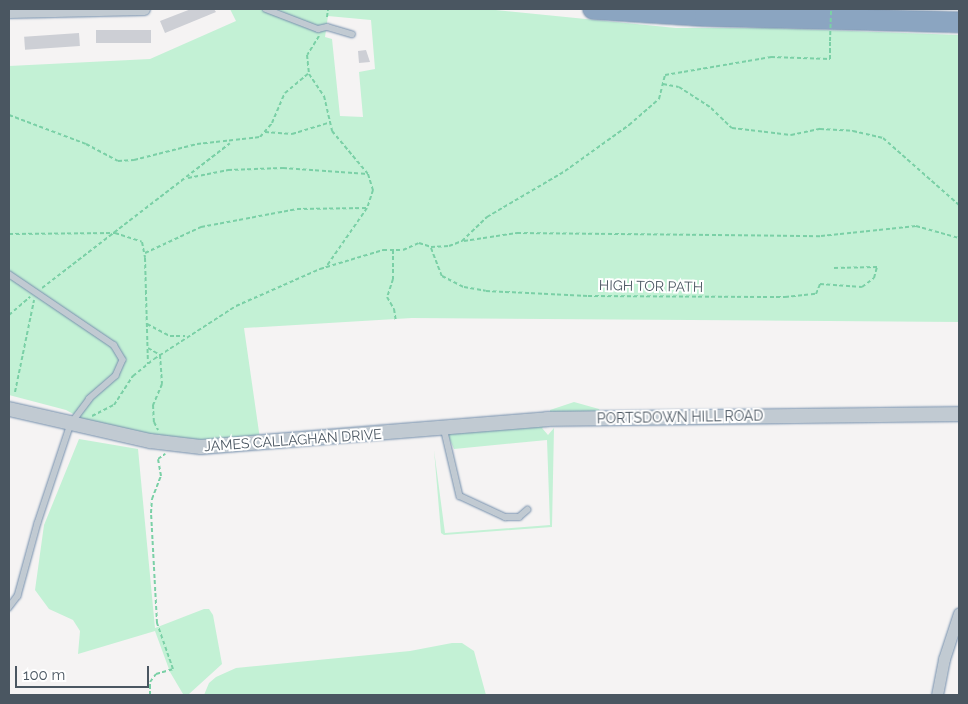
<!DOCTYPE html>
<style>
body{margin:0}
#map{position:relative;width:968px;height:704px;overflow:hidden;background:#f5f3f3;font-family:Raleway,sans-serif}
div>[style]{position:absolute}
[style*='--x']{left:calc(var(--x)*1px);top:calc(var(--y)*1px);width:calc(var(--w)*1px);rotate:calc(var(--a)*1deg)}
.green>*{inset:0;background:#c3f1d5}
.building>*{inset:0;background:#cdcfd5;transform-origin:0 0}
.path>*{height:2px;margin-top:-1px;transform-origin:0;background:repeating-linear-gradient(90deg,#7ad0a6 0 4px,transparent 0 6.5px)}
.roads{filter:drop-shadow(0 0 1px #7690ad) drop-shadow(0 0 1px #7690ad)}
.service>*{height:5.5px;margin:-2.75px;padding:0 2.75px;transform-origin:2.75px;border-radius:2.75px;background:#c1cad2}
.minor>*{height:11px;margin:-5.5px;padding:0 5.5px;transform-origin:5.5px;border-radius:5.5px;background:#c1cad2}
.tertiary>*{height:14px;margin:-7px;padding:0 7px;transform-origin:7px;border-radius:7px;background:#c1cad2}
.motorway>*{height:20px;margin:-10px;padding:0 10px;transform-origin:10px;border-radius:10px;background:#8ba5c1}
.path-bridge>*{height:2px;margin-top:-1px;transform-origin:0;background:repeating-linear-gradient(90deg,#7ad0a6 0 4px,transparent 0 6.5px)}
span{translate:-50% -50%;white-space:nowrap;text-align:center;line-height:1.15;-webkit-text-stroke:4px #fff;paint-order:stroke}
.street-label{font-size:14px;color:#4a5661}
.frame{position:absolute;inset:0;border:10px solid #4a5661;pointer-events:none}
.scale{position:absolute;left:15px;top:666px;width:134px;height:22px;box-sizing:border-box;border:2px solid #4a5661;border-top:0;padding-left:6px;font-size:15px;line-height:18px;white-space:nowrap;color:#4a5661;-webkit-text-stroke:4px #fff;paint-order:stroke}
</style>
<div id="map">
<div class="green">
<i style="clip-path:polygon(evenodd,230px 9px,486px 9px,676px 28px,771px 28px,959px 35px,959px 322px,412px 318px,244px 328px,260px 439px,195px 440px,156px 436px,86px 421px,66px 410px,9px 395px,9px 66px,150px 59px,236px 21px,230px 9px,328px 16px,371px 20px,375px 69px,359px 72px,363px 117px,340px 116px,332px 39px,325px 37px,328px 16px)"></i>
<i style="clip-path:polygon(574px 402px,599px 409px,600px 411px,550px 414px,550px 410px)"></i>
<i style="clip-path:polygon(545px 425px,542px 428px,548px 435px,554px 428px,552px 527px,444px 535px,441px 533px,434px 450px,445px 533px,550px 525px,547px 440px,454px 449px,448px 436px,449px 432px)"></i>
<i style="clip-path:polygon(79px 439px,138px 449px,155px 628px,204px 609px,209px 609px,213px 615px,222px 664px,189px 694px,183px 694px,170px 672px,155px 631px,78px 654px,80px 631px,73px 620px,49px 609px,35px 590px,44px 525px)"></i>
<i style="clip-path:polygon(452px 643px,462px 643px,474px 651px,486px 695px,204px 695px,209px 683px,216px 677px,236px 668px,410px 651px)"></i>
</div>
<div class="building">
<i style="clip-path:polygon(191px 9px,214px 9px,216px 12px,165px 33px,160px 21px)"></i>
<i style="left:151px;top:30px;width:13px;height:55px;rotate:90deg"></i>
<i style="left:79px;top:33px;width:13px;height:55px;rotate:86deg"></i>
<i style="clip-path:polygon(366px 50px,370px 62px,359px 63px,358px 51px)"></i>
</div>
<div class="path">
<i style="--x:327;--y:17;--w:8;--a:-83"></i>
<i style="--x:319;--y:36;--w:22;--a:122"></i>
<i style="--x:307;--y:55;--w:19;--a:84"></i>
<i style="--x:309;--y:74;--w:27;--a:56"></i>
<i style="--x:324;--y:96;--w:36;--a:77"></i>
<i style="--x:332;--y:131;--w:56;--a:50.1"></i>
<i style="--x:368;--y:174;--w:17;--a:73"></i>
<i style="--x:373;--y:190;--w:19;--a:108"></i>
<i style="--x:367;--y:208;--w:72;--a:124.8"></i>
<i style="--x:663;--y:84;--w:16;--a:11"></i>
<i style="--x:679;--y:87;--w:38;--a:33"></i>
<i style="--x:711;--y:108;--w:29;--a:44"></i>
<i style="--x:732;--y:128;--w:59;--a:6.8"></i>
<i style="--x:791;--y:135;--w:30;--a:-12"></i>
<i style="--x:820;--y:129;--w:33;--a:3"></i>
<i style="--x:853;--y:131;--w:31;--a:13"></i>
<i style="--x:883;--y:138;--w:101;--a:41.4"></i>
<i style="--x:9;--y:115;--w:82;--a:20.6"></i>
<i style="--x:86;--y:144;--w:36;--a:28"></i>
<i style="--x:118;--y:161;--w:16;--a:-4"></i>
<i style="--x:134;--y:160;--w:65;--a:-14.3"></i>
<i style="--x:197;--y:144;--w:63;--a:-6.3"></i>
<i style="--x:260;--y:137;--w:18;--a:-49"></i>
<i style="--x:272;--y:123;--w:33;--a:-67"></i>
<i style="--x:285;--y:93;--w:30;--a:-40"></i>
<i style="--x:265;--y:132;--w:27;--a:4"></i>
<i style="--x:292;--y:134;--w:38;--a:-17"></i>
<i style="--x:188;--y:178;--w:41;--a:-11.3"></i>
<i style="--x:228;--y:170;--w:55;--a:-2.1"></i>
<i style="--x:283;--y:168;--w:85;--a:4"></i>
<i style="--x:9;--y:234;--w:106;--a:-0.5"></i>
<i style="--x:115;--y:233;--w:28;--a:18"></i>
<i style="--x:142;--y:242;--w:16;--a:79"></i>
<i style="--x:145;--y:258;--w:106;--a:88.4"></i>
<i style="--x:464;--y:241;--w:54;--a:-8.6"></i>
<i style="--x:517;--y:233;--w:304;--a:0.6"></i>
<i style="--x:821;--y:236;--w:96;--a:-6"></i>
<i style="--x:916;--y:226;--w:45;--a:15.6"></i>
<i style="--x:431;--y:248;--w:30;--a:69"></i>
<i style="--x:442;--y:276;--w:25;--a:27"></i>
<i style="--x:464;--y:287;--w:22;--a:10"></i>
<i style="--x:486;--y:291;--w:102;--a:2.8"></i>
<i style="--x:588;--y:296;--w:197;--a:0.3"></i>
<i style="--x:785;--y:297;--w:31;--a:-6"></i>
<i style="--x:816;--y:294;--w:11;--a:-68"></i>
<i style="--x:820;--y:284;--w:42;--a:4.1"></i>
<i style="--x:862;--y:287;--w:15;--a:-37"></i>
<i style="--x:874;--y:278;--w:11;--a:-75"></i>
<i style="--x:877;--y:267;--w:44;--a:178.7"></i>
<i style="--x:393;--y:250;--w:29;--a:90"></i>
<i style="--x:393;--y:279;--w:19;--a:108"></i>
<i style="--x:387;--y:297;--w:14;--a:60"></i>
<i style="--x:394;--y:309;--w:12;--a:81"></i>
<i style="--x:145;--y:253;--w:62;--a:-24.9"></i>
<i style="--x:201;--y:227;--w:98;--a:-10.6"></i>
<i style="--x:297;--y:209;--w:70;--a:-0.8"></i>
<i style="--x:42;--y:288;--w:237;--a:-37.6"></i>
<i style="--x:9;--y:315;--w:28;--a:-41"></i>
<i style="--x:147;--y:324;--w:26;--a:28"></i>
<i style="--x:170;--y:336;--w:15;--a:0"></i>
<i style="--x:148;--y:348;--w:14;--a:30"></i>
<i style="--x:160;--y:355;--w:29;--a:86"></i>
<i style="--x:162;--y:384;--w:23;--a:113"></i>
<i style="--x:153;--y:405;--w:17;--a:87"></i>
<i style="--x:154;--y:422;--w:9;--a:63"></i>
<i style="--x:15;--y:392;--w:94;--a:-78.3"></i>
<i style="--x:92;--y:416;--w:25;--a:-27"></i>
<i style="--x:114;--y:405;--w:35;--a:-57"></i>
<i style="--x:133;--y:376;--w:27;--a:-39"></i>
<i style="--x:154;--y:359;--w:98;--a:-32.9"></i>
<i style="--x:236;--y:306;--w:92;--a:-23.8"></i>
<i style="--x:320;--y:269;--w:66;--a:-16.8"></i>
<i style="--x:383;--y:250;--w:20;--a:0"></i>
<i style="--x:403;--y:250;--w:17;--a:-24"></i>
<i style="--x:419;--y:243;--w:13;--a:18"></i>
<i style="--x:431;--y:247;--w:18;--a:-3"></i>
<i style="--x:449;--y:246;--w:14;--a:-21"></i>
<i style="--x:462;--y:241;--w:35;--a:-44"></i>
<i style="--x:487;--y:217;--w:91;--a:-30.5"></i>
<i style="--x:565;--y:171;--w:79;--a:-35.7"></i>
<i style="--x:629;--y:125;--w:40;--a:-41"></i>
<i style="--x:659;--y:99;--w:25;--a:-76"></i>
<i style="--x:665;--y:75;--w:108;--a:-9.6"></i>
<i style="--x:771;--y:57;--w:59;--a:1.9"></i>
<i style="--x:830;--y:59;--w:18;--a:-90"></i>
<i style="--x:150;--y:695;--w:13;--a:-90"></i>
<i style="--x:150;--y:682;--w:10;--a:-53"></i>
<i style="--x:156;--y:674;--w:18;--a:-16"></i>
<i style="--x:173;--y:669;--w:49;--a:-109.2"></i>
<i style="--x:157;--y:623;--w:110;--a:-93.1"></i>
<i style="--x:151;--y:513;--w:14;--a:-86"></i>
<i style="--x:152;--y:499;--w:25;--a:-69"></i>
<i style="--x:161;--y:476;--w:17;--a:-100"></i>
<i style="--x:158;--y:459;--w:9;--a:-36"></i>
</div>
<div class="roads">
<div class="service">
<i style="--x:266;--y:9;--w:56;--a:21"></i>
<i style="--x:318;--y:29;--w:9;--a:-13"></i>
<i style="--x:327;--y:27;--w:26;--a:16"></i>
<i style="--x:9;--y:274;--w:127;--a:34.1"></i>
<i style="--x:114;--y:345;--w:17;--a:59"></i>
<i style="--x:123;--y:360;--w:17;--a:114"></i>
<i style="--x:116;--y:376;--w:35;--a:139"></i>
<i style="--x:90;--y:399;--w:31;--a:127"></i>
<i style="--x:71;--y:424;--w:104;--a:108.4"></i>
<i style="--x:38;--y:523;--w:76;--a:105.3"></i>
<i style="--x:18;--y:596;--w:15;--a:127"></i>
<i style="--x:444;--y:428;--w:70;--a:76.8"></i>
<i style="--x:460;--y:496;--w:50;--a:25"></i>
<i style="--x:505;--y:517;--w:14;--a:0"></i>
<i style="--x:519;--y:517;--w:11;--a:-41"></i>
</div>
<div class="minor">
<i style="--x:9;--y:12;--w:135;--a:-1.3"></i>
<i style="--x:937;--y:695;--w:37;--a:-79"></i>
<i style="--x:944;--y:659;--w:48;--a:-71.9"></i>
</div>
<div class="tertiary">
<i style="--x:9;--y:409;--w:145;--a:12.8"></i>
<i style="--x:150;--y:441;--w:51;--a:6.7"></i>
<i style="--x:201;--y:447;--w:347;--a:-4.6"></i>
<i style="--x:547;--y:419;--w:412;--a:-0.7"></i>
</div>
<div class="motorway">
<i style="--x:593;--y:9;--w:112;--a:3.6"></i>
<i style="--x:705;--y:16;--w:254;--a:1.4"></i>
</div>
</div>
<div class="path-bridge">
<i style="--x:830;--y:41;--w:32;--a:-88"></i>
</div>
<div class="street-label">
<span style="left:651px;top:286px;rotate:1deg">HIGH TOR PATH</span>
<span style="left:680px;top:417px;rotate:-1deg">PORTSDOWN HILL ROAD</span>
<span style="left:293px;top:440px;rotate:-4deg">JAMES CALLAGHAN DRIVE</span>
</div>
<div class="frame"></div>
<div class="scale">100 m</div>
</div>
